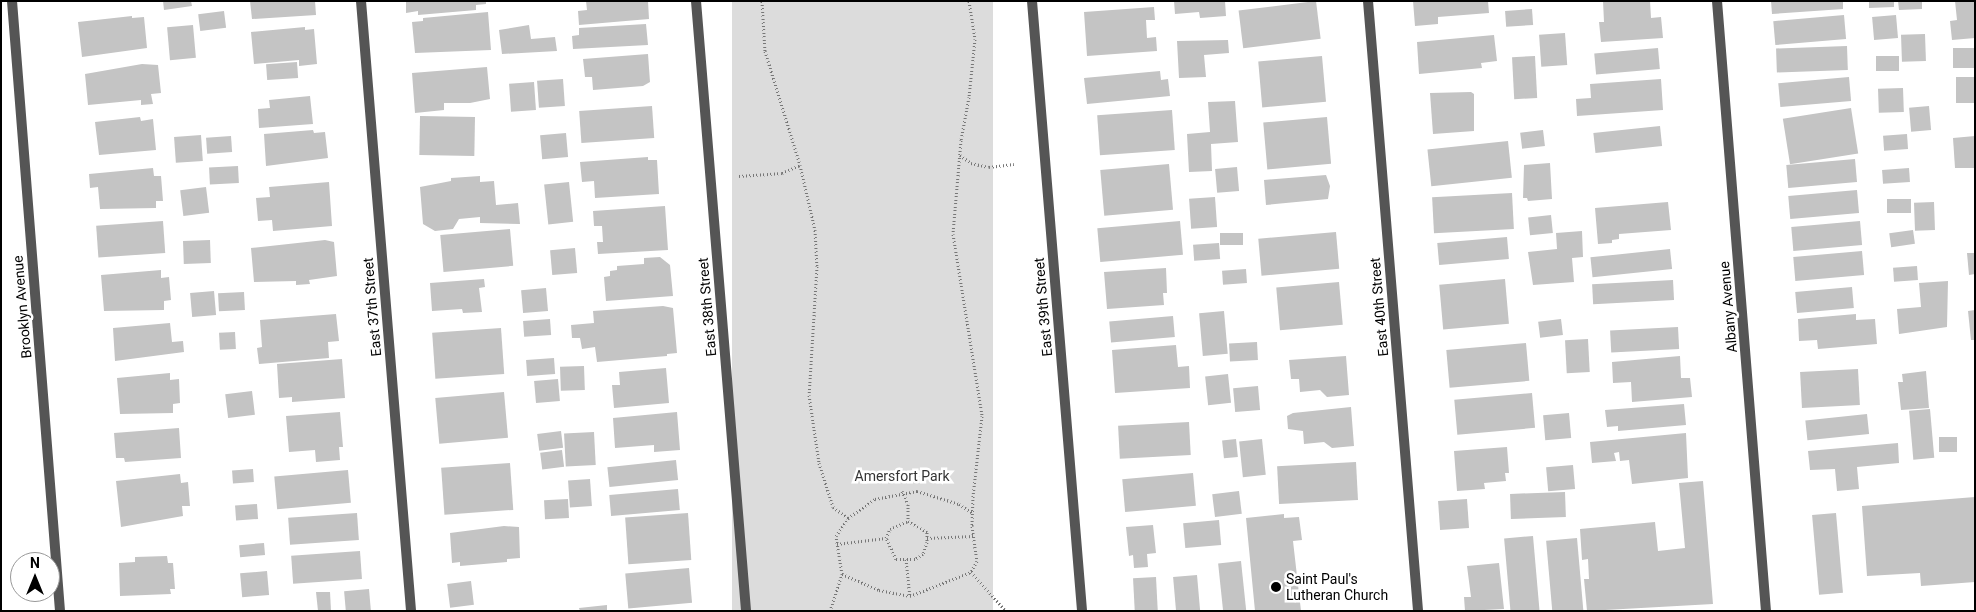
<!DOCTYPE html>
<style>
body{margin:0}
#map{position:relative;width:1976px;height:612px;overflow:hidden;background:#fff;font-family:Roboto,sans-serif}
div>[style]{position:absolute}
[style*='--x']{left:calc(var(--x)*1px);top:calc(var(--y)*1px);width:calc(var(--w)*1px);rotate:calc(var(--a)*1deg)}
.green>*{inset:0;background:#dcdcdc;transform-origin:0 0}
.building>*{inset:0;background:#c4c4c4;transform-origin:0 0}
.path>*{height:3px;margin-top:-1.5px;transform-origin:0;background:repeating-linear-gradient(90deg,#777 0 1px,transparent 0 3.5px)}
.minor>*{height:10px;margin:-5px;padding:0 5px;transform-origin:5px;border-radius:5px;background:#555}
.dots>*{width:14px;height:14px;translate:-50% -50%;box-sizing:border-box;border:2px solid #fff;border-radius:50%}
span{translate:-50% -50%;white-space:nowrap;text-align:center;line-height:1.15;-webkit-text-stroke:5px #fff;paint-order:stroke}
.street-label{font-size:14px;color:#000}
.park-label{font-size:14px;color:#333}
.poi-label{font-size:14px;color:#000}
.left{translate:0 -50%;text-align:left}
.frame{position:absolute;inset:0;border:2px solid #000;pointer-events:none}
.north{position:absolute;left:10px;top:552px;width:50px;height:50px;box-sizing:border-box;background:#fff;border:1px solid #999;border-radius:50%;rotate:0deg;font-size:14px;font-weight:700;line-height:20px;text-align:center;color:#000}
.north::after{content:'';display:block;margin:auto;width:18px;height:22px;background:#000;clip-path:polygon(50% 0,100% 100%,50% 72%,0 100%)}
</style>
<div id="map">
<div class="green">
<i style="left:732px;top:1px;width:261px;height:612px"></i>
</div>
<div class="building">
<i style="clip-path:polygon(163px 1px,191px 1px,192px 6px,164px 10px)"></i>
<i style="clip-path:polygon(250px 1px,315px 1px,316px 15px,252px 19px)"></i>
<i style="clip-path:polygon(406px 1px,486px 1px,486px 4px,476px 5px,476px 10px,418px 15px,418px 11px,406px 13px)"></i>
<i style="clip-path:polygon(586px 1px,648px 1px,649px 19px,579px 25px,578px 11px,587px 10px)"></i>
<i style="clip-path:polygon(1174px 1px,1225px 1px,1226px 16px,1200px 18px,1199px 12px,1175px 14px)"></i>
<i style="left:1316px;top:1px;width:38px;height:78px;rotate:83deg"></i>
<i style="clip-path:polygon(1413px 1px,1488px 1px,1489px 13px,1438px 17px,1438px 24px,1415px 26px)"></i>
<i style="clip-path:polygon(1603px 1px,1650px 1px,1651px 18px,1661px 17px,1663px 38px,1601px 42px,1599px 22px,1604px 22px)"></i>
<i style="clip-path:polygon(1771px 1px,1843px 1px,1843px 9px,1772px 14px)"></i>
<i style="clip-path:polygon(1869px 1px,1894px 1px,1894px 7px,1869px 8px)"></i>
<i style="clip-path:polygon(1898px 1px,1922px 1px,1922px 9px,1899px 10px)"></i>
<i style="clip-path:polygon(1955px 1px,1975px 1px,1975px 38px,1952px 40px,1950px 21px,1957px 20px)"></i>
<i style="clip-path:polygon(1154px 7px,1155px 20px,1146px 20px,1147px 38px,1156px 37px,1157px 51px,1087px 56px,1084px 12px)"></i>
<i style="left:1532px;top:9px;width:16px;height:27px;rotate:86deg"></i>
<i style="left:224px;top:11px;width:17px;height:26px;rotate:83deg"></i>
<i style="clip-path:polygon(488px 12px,491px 50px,415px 53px,412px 22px,423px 21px,423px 18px)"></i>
<i style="left:1844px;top:15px;width:24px;height:71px;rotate:85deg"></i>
<i style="left:1896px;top:15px;width:23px;height:24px;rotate:85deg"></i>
<i style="clip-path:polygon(132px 16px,132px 18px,144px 17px,147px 48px,82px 57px,78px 22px)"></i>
<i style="clip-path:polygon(646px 24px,648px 45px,573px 49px,572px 36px,579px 35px,579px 28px)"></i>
<i style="left:193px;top:25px;width:33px;height:26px;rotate:85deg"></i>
<i style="clip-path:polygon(529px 25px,531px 39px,555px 37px,557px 51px,502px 54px,499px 30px)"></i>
<i style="clip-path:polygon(305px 27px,305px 30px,314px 29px,317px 64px,299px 66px,299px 60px,254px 64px,251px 32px)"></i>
<i style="left:1565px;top:33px;width:32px;height:26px;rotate:86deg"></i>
<i style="left:1925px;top:34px;width:27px;height:24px;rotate:88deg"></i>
<i style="clip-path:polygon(1494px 35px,1497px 61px,1481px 63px,1482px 68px,1419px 74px,1417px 42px)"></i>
<i style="clip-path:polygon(1228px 40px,1229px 53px,1204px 55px,1206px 77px,1179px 78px,1177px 41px)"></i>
<i style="left:1847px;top:46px;width:24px;height:71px;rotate:88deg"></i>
<i style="left:1658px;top:48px;width:21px;height:64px;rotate:85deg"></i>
<i style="left:1975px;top:48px;width:20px;height:22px;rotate:90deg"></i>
<i style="clip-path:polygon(648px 54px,650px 82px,643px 86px,593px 90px,592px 77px,585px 77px,583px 59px)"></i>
<i style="left:1322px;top:56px;width:46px;height:64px;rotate:85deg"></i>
<i style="left:1535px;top:56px;width:42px;height:23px;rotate:87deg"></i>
<i style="left:1899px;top:56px;width:15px;height:23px;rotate:90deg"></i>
<i style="left:297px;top:62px;width:16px;height:31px;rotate:86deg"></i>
<i style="clip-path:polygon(142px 64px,158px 65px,161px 93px,151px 94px,153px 104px,141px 105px,141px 100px,88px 105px,85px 74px)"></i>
<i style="clip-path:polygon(487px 67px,490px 99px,470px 103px,444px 103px,444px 110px,415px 113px,412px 73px)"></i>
<i style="clip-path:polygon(1160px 71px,1161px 80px,1168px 79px,1170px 96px,1087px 104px,1084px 78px)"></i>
<i style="left:1849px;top:77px;width:24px;height:71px;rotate:85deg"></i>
<i style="left:1975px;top:77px;width:26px;height:19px;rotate:90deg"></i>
<i style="left:563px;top:79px;width:27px;height:26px;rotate:86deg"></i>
<i style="clip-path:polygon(1661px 79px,1663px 110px,1577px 116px,1576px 99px,1591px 98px,1590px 84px)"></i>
<i style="left:534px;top:82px;width:28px;height:25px;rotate:86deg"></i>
<i style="left:1903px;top:88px;width:24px;height:25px;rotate:88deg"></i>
<i style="clip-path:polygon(1471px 92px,1474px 94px,1474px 131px,1433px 134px,1430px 93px)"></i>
<i style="clip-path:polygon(310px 96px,313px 124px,259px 128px,258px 109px,270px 108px,269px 100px)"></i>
<i style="clip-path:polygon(1235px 101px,1238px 142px,1211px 144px,1212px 171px,1189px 172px,1187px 134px,1210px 132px,1208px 102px)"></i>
<i style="left:652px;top:106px;width:32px;height:73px;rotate:86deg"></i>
<i style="left:1929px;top:106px;width:24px;height:20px;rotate:85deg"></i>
<i style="left:1851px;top:108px;width:46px;height:69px;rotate:81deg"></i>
<i style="left:1172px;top:110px;width:40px;height:75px;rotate:86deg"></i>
<i style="clip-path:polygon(140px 117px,141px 121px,153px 119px,156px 150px,99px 155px,95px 122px)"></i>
<i style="left:475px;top:117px;width:39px;height:55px;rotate:91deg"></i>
<i style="left:1327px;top:117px;width:47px;height:64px;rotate:85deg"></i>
<i style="left:1660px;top:126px;width:20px;height:67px;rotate:84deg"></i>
<i style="clip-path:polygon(313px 130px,314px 133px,325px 132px,328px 158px,266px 166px,264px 134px)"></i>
<i style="left:1543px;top:130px;width:16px;height:23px;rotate:83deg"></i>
<i style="left:566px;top:133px;width:24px;height:26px;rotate:85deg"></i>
<i style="left:1907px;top:134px;width:15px;height:24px;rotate:86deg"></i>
<i style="left:201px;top:135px;width:26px;height:27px;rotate:86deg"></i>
<i style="left:231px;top:136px;width:16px;height:25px;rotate:86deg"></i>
<i style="clip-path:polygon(1975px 136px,1975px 168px,1955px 168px,1953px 138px)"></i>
<i style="left:1508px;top:141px;width:37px;height:81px;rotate:84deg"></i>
<i style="clip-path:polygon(648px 157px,648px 160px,657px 160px,659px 194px,595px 198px,594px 181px,582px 182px,580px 162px)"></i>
<i style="left:1855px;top:159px;width:23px;height:69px;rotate:85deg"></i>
<i style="clip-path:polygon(1550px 163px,1552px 199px,1528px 201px,1527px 198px,1523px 198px,1524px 165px)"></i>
<i style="left:1169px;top:164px;width:46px;height:69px;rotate:85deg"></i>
<i style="left:238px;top:166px;width:17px;height:29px;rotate:87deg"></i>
<i style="left:1237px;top:167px;width:24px;height:22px;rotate:85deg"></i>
<i style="clip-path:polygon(153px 168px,154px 176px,161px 176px,163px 201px,156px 201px,156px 208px,100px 209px,98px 187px,90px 188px,89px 174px)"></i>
<i style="left:1909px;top:168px;width:14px;height:27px;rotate:86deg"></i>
<i style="clip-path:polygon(1326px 175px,1330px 186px,1328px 199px,1266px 205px,1264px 180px)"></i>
<i style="clip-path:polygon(480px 176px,480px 182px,494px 181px,496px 205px,518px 203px,520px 224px,480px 223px,480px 217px,459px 219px,453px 229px,435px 231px,423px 224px,420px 187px,451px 181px,451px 178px)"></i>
<i style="clip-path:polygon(329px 182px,332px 226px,273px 231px,272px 220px,258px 221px,256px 198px,270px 197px,269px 187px)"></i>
<i style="left:569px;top:182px;width:40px;height:25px;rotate:84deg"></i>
<i style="left:206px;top:187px;width:26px;height:26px;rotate:83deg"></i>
<i style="left:1857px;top:190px;width:23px;height:69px;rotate:85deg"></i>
<i style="left:1512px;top:193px;width:36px;height:80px;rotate:87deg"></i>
<i style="left:1215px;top:197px;width:30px;height:26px;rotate:86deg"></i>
<i style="left:1911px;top:199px;width:14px;height:24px;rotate:90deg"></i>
<i style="clip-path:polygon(1668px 202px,1671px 230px,1619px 234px,1619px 239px,1612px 240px,1612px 243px,1598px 244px,1595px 208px)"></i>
<i style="left:1934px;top:202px;width:28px;height:20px;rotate:88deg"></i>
<i style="clip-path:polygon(665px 206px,668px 250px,598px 254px,597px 242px,603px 242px,602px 226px,594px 226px,593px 211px)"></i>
<i style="left:1551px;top:215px;width:18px;height:23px;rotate:84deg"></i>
<i style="left:163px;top:221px;width:32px;height:67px;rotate:86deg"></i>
<i style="left:1180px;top:221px;width:34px;height:83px;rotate:85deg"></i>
<i style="left:1860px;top:221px;width:24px;height:69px;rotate:85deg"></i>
<i style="left:510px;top:229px;width:37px;height:70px;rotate:85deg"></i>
<i style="left:1913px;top:230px;width:14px;height:24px;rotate:82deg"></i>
<i style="clip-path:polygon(1582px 231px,1583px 257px,1572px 258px,1574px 282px,1533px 285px,1528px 252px,1557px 249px,1556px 233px)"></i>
<i style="left:1336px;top:232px;width:37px;height:78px;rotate:85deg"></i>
<i style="left:1243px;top:233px;width:12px;height:23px;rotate:90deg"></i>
<i style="left:1507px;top:237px;width:22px;height:70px;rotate:85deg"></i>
<i style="left:210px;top:240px;width:23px;height:27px;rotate:88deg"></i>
<i style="clip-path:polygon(325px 240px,334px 242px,337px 276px,309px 280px,310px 284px,296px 285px,296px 281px,254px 282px,251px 248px)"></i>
<i style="left:1219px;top:243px;width:16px;height:26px;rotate:86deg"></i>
<i style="left:575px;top:248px;width:25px;height:25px;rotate:85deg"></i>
<i style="left:1670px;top:249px;width:20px;height:80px;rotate:84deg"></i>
<i style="left:1862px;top:251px;width:24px;height:69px;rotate:85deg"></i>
<i style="clip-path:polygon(1967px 253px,1975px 253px,1975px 274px,1969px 275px)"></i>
<i style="clip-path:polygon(660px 257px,670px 265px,673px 296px,606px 301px,604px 277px,610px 276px,610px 271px,617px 270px,617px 266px,644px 264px,644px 258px)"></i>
<i style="left:1917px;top:266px;width:14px;height:24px;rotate:86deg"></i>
<i style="clip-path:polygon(1166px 268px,1167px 293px,1163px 293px,1164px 305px,1107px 309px,1104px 272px)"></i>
<i style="left:1246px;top:269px;width:14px;height:24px;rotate:86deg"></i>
<i style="clip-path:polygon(161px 270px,161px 278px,169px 277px,171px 300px,164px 301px,164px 310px,104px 311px,101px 275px)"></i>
<i style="clip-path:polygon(484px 279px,485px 287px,479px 288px,482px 312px,463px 313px,462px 309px,432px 311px,430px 283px)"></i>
<i style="left:1505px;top:279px;width:45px;height:66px;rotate:85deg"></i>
<i style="left:1673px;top:280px;width:20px;height:81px;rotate:87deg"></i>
<i style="clip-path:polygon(1948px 281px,1947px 327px,1899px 334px,1897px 309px,1921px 307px,1919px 283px)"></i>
<i style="left:1339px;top:282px;width:43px;height:63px;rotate:85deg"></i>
<i style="left:1852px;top:287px;width:21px;height:57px;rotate:85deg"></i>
<i style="left:546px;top:288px;width:23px;height:25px;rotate:85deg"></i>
<i style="left:214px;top:291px;width:24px;height:24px;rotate:85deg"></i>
<i style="left:244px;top:292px;width:18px;height:26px;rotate:87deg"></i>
<i style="clip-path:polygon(663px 306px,673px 308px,677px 353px,667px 354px,667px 356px,597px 362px,595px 347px,582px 349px,580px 338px,572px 338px,571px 325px,594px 323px,593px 311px)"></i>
<i style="clip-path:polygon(1975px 310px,1975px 340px,1971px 340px,1968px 311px)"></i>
<i style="left:1224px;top:311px;width:43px;height:25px;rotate:85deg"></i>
<i style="clip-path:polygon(336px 314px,339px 341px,328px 342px,329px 358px,259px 364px,257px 348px,262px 347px,260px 320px)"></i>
<i style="clip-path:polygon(1856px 314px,1856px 320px,1875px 319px,1877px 344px,1818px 349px,1817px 340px,1799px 341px,1798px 319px)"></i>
<i style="left:1173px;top:316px;width:21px;height:64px;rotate:85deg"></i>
<i style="left:550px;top:319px;width:16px;height:27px;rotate:86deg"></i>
<i style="left:1561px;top:319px;width:16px;height:23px;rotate:83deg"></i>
<i style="clip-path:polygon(170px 323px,172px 342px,183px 341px,184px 352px,115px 361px,113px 328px)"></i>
<i style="left:1678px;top:327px;width:22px;height:68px;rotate:87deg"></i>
<i style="left:501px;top:328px;width:46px;height:69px;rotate:86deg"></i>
<i style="left:235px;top:332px;width:17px;height:16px;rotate:87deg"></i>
<i style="left:1588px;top:339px;width:33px;height:23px;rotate:87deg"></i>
<i style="left:1257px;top:342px;width:18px;height:28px;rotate:87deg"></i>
<i style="left:1526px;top:343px;width:38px;height:80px;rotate:85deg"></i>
<i style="clip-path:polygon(1176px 345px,1178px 367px,1189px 366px,1190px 388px,1115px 393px,1112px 350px)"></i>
<i style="clip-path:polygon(1346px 356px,1349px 395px,1327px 397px,1320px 390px,1300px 392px,1299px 379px,1291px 379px,1289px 360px)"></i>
<i style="clip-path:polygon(1680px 356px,1681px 378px,1690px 378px,1692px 397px,1632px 402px,1631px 382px,1613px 383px,1612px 362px)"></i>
<i style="left:554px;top:358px;width:16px;height:28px;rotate:86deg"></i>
<i style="clip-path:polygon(342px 359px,345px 398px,292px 402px,292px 397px,279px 398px,277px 364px)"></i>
<i style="left:584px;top:366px;width:24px;height:24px;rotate:88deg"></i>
<i style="clip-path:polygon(666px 368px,669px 403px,614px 408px,612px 385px,620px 385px,619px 372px)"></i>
<i style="left:1858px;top:369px;width:36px;height:58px;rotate:87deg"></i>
<i style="clip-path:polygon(1926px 371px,1929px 408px,1901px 410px,1898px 382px,1903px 382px,1902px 374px)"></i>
<i style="clip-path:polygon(170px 373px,170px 380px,179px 379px,180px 403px,173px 404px,173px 413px,120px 414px,117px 378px)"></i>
<i style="left:1228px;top:374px;width:29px;height:23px;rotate:84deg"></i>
<i style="left:558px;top:379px;width:22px;height:24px;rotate:85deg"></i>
<i style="left:1258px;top:386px;width:24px;height:25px;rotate:85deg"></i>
<i style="left:252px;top:391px;width:24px;height:27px;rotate:83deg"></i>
<i style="left:504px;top:392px;width:46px;height:69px;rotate:85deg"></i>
<i style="left:1532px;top:393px;width:35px;height:78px;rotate:85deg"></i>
<i style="clip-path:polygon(1684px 404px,1686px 425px,1618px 431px,1618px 426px,1607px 427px,1605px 410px)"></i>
<i style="clip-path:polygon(1351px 407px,1354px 446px,1332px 448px,1324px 442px,1304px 444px,1303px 431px,1288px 429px,1287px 416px,1293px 413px)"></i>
<i style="left:1930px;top:409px;width:49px;height:21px;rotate:85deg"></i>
<i style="clip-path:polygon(340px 412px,343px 447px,339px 447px,340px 460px,316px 462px,315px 450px,289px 452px,286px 416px)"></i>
<i style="clip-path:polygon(677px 412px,680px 450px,654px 452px,654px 445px,615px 448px,613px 418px)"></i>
<i style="left:1569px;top:413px;width:25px;height:26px;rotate:85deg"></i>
<i style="left:1867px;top:414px;width:20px;height:62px;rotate:84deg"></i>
<i style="left:1189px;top:422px;width:33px;height:71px;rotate:87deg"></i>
<i style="clip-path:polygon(179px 428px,181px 458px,125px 462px,124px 458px,116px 458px,114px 433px)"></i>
<i style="left:561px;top:431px;width:17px;height:24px;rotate:83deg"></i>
<i style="left:594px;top:432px;width:33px;height:30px;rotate:87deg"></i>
<i style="clip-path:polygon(1686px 433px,1688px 478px,1632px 484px,1629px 460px,1620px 461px,1619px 452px,1614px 453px,1616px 461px,1592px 463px,1590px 442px)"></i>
<i style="left:1939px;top:437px;width:18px;height:15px"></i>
<i style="left:1236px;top:439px;width:18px;height:14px;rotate:84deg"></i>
<i style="left:1262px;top:439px;width:36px;height:23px;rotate:84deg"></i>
<i style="clip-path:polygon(1898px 443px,1899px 463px,1857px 467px,1859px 489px,1837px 491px,1835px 469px,1810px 470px,1808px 451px)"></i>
<i style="clip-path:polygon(1507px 447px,1509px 473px,1505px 473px,1506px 481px,1484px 483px,1485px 489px,1457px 491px,1454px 451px)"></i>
<i style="left:562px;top:450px;width:17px;height:22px;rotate:83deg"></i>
<i style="left:676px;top:460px;width:20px;height:69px;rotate:84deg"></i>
<i style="left:1356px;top:462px;width:38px;height:79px;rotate:87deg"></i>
<i style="left:510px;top:463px;width:47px;height:69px;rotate:86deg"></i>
<i style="left:1573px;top:465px;width:24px;height:27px;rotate:85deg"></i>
<i style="left:253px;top:469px;width:13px;height:21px;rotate:86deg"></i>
<i style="left:348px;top:470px;width:33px;height:74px;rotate:85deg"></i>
<i style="left:1193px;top:473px;width:33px;height:71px;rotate:85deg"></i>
<i style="clip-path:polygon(180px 474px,181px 483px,188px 482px,190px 506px,182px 506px,183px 516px,121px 527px,116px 481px)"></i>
<i style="left:590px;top:479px;width:27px;height:22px;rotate:86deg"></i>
<i style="clip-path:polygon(1703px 481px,1713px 604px,1587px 611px,1584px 579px,1589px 579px,1588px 559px,1582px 560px,1580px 529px,1655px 522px,1658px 551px,1685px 548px,1679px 483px)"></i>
<i style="left:678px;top:489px;width:21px;height:69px;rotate:85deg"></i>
<i style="left:1239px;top:491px;width:23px;height:27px;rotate:83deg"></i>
<i style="left:1565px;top:492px;width:25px;height:55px;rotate:88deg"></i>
<i style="clip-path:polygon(1975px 497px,1975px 582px,1921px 586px,1920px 573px,1867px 576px,1862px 506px)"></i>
<i style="left:568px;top:499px;width:19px;height:24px;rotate:87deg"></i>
<i style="left:1467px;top:499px;width:29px;height:29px;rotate:86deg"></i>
<i style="left:257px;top:504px;width:15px;height:22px;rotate:86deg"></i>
<i style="left:357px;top:513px;width:27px;height:69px;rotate:86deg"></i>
<i style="left:688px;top:513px;width:47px;height:63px;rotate:86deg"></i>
<i style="left:1836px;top:513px;width:80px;height:24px;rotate:85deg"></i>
<i style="clip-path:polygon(1284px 514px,1284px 518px,1299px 517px,1302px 540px,1293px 541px,1301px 611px,1255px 611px,1246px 518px)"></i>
<i style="left:1219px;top:520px;width:25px;height:36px;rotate:85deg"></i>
<i style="clip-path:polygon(1153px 525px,1156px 553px,1147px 554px,1148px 567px,1134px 568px,1133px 555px,1129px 556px,1126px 527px)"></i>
<i style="clip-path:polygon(504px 526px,519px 527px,520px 558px,507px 559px,507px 562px,460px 566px,460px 562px,452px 563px,450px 533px)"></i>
<i style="left:1533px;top:536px;width:75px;height:29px;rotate:85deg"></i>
<i style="left:1577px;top:538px;width:73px;height:31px;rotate:85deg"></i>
<i style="left:264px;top:543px;width:12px;height:25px;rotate:85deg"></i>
<i style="left:360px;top:551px;width:28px;height:69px;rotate:86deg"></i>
<i style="clip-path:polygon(167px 556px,168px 563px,173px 563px,175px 589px,170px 589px,171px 594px,120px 596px,119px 563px,135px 562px,135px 557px)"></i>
<i style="left:1241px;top:561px;width:50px;height:23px;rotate:84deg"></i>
<i style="clip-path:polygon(1499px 563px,1504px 609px,1465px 611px,1464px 597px,1471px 597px,1467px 566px)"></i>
<i style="left:689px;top:568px;width:35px;height:64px;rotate:85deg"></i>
<i style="left:267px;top:571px;width:24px;height:27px;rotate:85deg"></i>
<i style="left:1197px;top:575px;width:36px;height:24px;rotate:85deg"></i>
<i style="left:1156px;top:577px;width:34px;height:23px;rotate:87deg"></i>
<i style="left:471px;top:581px;width:24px;height:24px;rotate:83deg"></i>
<i style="left:369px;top:589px;width:22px;height:25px;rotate:85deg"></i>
<i style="clip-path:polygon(316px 592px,330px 592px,331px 611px,318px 611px)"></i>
<i style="clip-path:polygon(607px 605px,607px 611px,580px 611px,579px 608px)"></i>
</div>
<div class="path">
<i style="--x:762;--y:1;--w:50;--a:86.6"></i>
<i style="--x:765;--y:51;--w:119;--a:72.9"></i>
<i style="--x:800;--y:165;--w:67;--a:77"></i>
<i style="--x:815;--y:230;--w:36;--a:87"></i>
<i style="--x:817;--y:266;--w:129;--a:93.5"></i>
<i style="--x:809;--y:395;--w:69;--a:81.6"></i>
<i style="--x:819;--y:463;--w:46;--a:72.3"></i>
<i style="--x:833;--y:507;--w:19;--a:36"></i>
<i style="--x:969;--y:1;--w:38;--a:81"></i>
<i style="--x:975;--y:39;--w:58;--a:95.9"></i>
<i style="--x:969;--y:97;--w:44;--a:100.5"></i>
<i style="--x:961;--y:140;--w:94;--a:94.9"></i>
<i style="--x:953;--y:234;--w:184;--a:80.9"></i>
<i style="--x:982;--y:416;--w:81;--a:96.4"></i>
<i style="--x:973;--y:496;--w:30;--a:92"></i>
<i style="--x:972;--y:526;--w:35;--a:82"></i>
<i style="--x:977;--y:561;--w:13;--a:119"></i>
<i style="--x:971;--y:572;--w:52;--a:48.1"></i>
<i style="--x:960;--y:155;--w:14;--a:36"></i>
<i style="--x:971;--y:163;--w:18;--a:13"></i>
<i style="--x:989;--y:167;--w:25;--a:-7"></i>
<i style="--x:739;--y:176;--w:43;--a:-4"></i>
<i style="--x:782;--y:173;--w:20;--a:-24"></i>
<i style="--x:902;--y:491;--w:14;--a:65"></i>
<i style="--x:908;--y:504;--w:17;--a:90"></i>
<i style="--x:908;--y:521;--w:22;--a:30"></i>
<i style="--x:927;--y:532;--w:10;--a:90"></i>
<i style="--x:927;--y:542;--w:13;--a:108"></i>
<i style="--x:923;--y:554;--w:9;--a:148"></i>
<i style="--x:915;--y:559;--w:19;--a:180"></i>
<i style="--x:896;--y:559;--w:23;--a:-115"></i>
<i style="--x:886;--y:538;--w:10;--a:-66"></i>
<i style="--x:890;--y:529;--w:20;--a:-24"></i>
<i style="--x:927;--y:538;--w:47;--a:-2.4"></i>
<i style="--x:837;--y:544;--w:49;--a:-7"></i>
<i style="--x:906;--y:559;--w:37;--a:84"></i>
<i style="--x:842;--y:574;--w:38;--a:-99"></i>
<i style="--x:836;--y:536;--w:22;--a:-56"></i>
<i style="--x:848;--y:518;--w:33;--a:-35"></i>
<i style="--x:875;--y:499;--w:43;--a:-10.8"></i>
<i style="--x:917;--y:491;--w:44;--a:17.2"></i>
<i style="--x:959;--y:504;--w:17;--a:33"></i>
<i style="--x:830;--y:611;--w:39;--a:-72"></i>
<i style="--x:842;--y:574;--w:40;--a:23.4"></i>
<i style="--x:879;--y:590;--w:32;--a:11"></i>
<i style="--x:910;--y:596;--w:66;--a:-21.5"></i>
</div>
<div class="minor">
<i style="--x:12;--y:1;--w:612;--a:85.5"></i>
<i style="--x:361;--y:1;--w:612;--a:85.31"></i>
<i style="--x:696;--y:1;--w:612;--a:85.31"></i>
<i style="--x:1032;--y:1;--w:612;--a:85.31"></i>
<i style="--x:1368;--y:1;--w:612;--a:85.31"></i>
<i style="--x:1717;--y:1;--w:612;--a:85.41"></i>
</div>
<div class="dots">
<i style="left:1276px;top:587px;background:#000"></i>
</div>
<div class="street-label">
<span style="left:22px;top:307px;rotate:-95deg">Brooklyn Avenue</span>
<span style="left:372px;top:307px;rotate:-95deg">East 37th Street</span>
<span style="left:707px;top:307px;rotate:-95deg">East 38th Street</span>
<span style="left:1043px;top:307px;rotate:-95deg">East 39th Street</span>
<span style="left:1379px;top:307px;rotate:-95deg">East 40th Street</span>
<span style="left:1728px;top:307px;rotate:-95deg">Albany Avenue</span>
</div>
<div class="park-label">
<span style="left:902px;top:476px">Amersfort Park</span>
</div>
<div class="poi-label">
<span class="left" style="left:1286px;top:587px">Saint Paul's<br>Lutheran Church</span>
</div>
<div class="frame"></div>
<div class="north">N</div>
</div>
